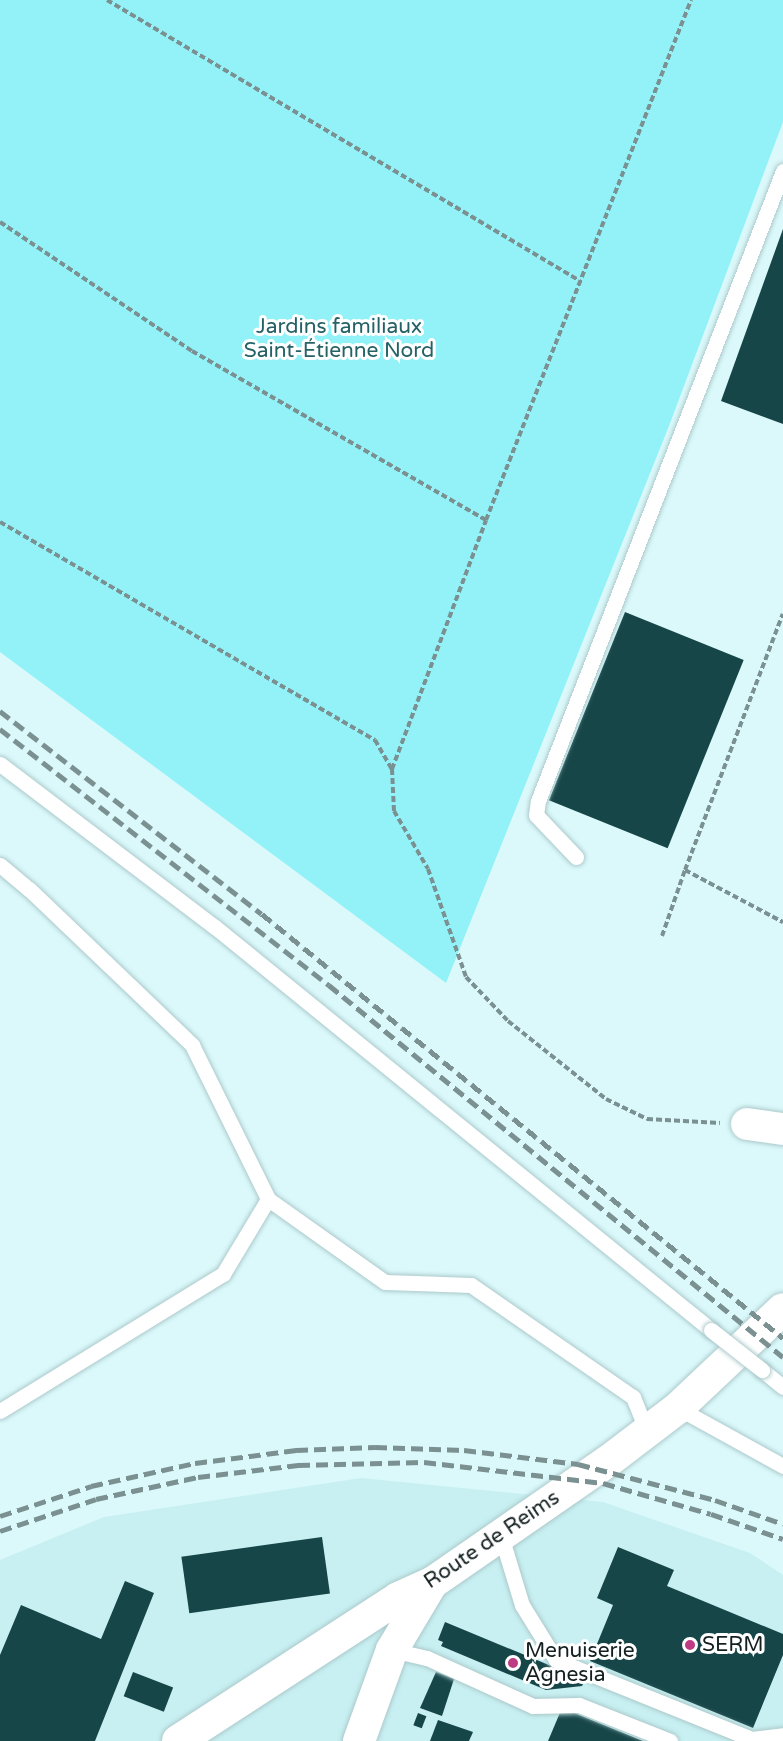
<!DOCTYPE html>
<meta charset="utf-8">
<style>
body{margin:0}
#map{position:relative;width:783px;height:1741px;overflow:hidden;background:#dbf9fb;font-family:"Varela Round",sans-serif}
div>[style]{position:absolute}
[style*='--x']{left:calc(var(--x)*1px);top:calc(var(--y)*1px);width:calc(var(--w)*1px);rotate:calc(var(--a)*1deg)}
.built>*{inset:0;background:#c8f0f2}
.green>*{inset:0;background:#92f2f8}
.building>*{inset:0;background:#174649;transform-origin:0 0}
.path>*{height:4px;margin-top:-2px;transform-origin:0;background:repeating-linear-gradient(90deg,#7b9091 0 6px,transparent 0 9px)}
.roads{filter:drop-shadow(0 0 2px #acc9cb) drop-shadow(0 0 2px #acc9cb)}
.service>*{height:15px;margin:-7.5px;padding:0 7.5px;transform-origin:7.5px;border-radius:7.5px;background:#fff}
.minor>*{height:32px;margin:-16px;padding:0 16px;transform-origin:16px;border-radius:16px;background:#fff}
.rail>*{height:4.5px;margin-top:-2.25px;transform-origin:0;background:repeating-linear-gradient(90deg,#7b9091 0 12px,transparent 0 18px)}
.bridges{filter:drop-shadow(0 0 2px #acc9cb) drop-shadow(0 0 2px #acc9cb)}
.service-bridge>*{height:15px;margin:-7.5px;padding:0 7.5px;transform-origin:7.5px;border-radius:7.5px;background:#fff}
.dots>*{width:16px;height:16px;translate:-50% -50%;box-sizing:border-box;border:3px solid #fff;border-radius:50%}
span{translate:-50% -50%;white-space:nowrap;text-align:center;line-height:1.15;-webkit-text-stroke:6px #fff;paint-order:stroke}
.park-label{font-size:21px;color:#256266}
.street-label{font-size:21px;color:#141f1f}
.poi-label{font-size:21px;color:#141f1f}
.left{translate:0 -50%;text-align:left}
</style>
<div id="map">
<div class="built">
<i style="clip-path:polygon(361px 1478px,603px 1502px,750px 1553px,783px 1575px,783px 1741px,0 1741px,0 1560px,104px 1517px)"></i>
</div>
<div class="green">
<i style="clip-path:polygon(0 0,783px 0,783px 122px,669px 426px,446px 983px,0 652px)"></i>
</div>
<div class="building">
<i style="clip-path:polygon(783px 229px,783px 424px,721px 401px)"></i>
<i style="left:625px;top:612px;width:128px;height:203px;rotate:22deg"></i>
<i style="left:322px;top:1537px;width:57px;height:142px;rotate:82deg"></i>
<i style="clip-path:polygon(618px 1547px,674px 1570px,667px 1586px,783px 1634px,783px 1655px,753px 1728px,590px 1661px,613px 1605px,597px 1598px)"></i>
<i style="clip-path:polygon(125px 1581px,154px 1593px,95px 1741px,0 1741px,0 1655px,21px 1605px,101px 1639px)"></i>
<i style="clip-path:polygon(445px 1622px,585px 1680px,582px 1686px,546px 1690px,441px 1646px,443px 1642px,438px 1640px)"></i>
<i style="left:133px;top:1672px;width:43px;height:26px;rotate:21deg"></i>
<i style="clip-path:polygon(436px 1672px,454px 1679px,442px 1716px,420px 1708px)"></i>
<i style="clip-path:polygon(562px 1708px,643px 1741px,548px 1741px)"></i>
<i style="left:418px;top:1713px;width:9px;height:13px;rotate:21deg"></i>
<i style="clip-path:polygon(438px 1720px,473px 1732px,469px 1741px,430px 1741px)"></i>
</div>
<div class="path">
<i style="--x:107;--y:0;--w:550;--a:30.71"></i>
<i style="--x:0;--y:222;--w:231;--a:33.9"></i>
<i style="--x:192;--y:351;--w:339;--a:29.9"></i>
<i style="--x:486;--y:520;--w:559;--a:-68.48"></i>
<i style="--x:0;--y:522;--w:434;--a:30.2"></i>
<i style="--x:375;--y:740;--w:34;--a:60"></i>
<i style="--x:392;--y:769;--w:42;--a:87.3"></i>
<i style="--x:394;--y:811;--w:67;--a:59.6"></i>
<i style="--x:428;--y:869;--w:114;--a:70.6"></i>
<i style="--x:466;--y:977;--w:61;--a:46.3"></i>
<i style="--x:508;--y:1021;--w:125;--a:38.5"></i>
<i style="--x:606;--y:1099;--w:46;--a:26"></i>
<i style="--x:647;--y:1119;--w:73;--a:3.1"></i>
<i style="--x:392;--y:769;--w:266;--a:-69.3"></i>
<i style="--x:685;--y:870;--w:274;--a:-69.1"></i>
<i style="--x:662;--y:936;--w:70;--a:-70.8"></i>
<i style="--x:685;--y:870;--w:111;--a:28"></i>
</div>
<div class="roads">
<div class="service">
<i style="--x:0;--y:764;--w:270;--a:37.2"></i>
<i style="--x:215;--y:927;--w:639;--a:39.09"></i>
<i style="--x:576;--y:857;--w:58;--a:-133.6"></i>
<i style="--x:536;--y:815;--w:14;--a:-82"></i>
<i style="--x:538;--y:801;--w:676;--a:-68.75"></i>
<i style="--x:0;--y:865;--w:38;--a:40"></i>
<i style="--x:29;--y:889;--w:226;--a:43.7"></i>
<i style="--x:192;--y:1045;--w:172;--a:63.7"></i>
<i style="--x:268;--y:1199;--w:143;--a:35.4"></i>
<i style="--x:385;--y:1282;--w:86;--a:2"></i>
<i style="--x:471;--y:1285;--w:197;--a:34.7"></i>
<i style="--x:633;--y:1397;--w:38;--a:68"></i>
<i style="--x:762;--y:1370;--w:27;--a:39"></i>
<i style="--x:678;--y:1408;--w:120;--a:28.9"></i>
<i style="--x:0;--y:1411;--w:262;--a:-31.6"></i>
<i style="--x:223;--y:1274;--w:87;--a:-59"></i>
<i style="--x:501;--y:1536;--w:72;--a:73.1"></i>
<i style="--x:522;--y:1605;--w:65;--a:58.3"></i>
<i style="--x:556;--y:1660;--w:211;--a:22"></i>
<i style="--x:752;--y:1739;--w:31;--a:-7"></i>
<i style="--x:392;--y:1650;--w:36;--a:13"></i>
<i style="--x:427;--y:1658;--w:116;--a:24.4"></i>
<i style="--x:533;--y:1706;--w:46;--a:-1.2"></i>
<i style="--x:579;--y:1705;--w:98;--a:21.6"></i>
</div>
<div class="minor">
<i style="--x:747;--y:1124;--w:36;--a:8"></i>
<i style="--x:178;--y:1741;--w:262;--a:-33"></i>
<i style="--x:398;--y:1598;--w:37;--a:-24"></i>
<i style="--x:432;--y:1583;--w:213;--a:-34.7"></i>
<i style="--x:607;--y:1462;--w:89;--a:-37.3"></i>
<i style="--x:678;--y:1408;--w:144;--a:-43.3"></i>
<i style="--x:359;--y:1741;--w:97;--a:-70.1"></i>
<i style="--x:392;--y:1650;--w:78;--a:-59.2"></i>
</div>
</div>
<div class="rail">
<i style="--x:0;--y:711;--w:331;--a:37.8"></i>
<i style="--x:262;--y:914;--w:672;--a:39.14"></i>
<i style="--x:0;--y:729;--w:417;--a:37.9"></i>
<i style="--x:329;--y:985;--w:587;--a:39.33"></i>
<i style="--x:0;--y:1516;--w:96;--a:-18.2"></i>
<i style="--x:91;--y:1486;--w:107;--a:-12.5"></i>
<i style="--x:195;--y:1463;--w:102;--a:-7.3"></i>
<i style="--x:296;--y:1450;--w:79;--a:-2.2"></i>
<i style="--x:375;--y:1447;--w:89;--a:1.9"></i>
<i style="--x:464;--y:1450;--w:115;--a:7"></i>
<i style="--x:578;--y:1464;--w:142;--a:14.7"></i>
<i style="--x:715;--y:1500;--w:72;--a:19.4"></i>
<i style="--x:0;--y:1531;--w:101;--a:-18.4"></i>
<i style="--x:96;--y:1499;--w:104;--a:-12.2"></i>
<i style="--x:198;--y:1477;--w:101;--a:-6.8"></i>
<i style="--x:298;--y:1465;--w:126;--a:-1.4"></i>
<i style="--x:424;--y:1462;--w:180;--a:6.7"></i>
<i style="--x:603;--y:1483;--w:112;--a:16"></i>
<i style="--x:711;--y:1514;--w:76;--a:19.1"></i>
</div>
<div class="bridges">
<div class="service-bridge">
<i style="--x:711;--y:1330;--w:65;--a:38.1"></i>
</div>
</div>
<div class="dots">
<i style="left:690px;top:1645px;background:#be3b83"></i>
<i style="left:513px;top:1663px;background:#be3b83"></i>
</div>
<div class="park-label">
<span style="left:339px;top:339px">Jardins familiaux<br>Saint-Étienne Nord</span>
</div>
<div class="street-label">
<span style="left:492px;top:1540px;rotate:-34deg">Route de Reims</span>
</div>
<div class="poi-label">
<span class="left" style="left:702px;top:1645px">SERM</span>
<span class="left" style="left:525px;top:1663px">Menuiserie<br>Agnesia</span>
</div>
</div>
